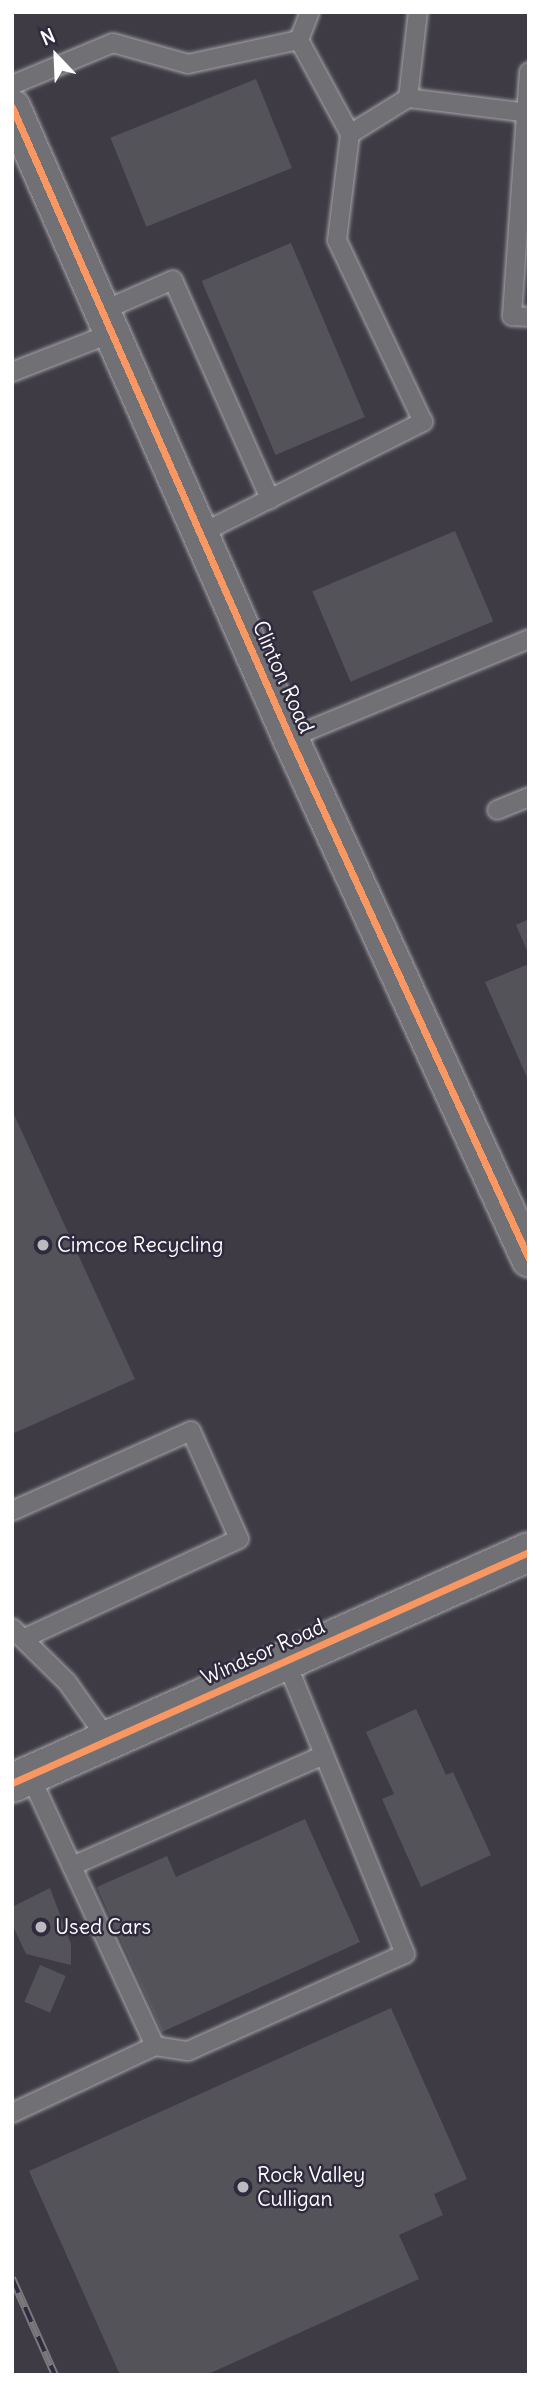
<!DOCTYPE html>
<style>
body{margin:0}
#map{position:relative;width:541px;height:2387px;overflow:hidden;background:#3e3b45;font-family:Delius,sans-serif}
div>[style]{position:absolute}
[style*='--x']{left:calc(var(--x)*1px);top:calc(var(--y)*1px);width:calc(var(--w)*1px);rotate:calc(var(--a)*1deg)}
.building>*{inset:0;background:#55535a;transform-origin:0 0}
.roads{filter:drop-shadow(0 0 2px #a8a7ab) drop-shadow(0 0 2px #a8a7ab)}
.lane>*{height:18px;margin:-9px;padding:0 9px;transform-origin:9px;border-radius:9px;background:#717074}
.street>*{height:35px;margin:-17.5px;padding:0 17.5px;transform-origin:17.5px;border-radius:17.5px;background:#717074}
.secondary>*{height:38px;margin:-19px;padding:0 19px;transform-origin:19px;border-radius:19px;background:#717074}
.rail>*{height:8px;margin-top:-4px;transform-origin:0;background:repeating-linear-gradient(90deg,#2f2a3d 0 16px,#7a787d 0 32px);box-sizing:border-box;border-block:2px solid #7a787d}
.cycleway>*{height:7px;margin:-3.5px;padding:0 3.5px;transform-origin:3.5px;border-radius:3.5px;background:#f99763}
.dots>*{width:19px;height:19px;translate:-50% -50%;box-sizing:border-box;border:4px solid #2f2a3d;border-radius:50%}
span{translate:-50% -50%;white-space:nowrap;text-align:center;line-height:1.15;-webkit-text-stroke:5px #2f2a3d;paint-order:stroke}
.street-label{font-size:21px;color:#fff}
.poi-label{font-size:21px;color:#fff}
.left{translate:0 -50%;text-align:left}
.frame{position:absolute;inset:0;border:14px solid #fff;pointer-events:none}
.north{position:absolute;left:21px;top:21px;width:70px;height:70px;-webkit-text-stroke:5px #2f2a3d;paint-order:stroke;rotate:337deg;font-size:19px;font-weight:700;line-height:28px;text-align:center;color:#fff}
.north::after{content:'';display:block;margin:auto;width:24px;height:32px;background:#fff;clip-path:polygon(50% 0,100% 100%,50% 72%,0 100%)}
</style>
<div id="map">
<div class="building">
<i style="left:256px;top:79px;width:96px;height:157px;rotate:68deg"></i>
<i style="left:291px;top:243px;width:189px;height:97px;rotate:67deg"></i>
<i style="left:455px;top:531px;width:98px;height:155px;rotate:67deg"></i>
<i style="clip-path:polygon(529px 919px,529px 955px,516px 925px)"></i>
<i style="clip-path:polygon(529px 964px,529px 1082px,485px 982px)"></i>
<i style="clip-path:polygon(12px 1110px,135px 1379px,12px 1434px)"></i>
<i style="clip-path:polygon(416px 1709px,446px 1775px,453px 1772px,491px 1855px,421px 1887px,382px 1799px,394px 1794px,366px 1732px)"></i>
<i style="clip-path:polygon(305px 1819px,360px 1942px,162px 2032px,97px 1887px,167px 1856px,176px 1877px)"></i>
<i style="clip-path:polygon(50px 1888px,71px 1944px,71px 1965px,26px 1954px,12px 1924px,12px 1907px)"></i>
<i style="left:40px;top:1965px;width:28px;height:40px;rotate:23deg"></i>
<i style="clip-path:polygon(391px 2008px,467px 2179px,434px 2194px,443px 2215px,399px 2235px,419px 2279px,206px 2375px,120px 2375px,29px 2171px)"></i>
</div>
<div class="roads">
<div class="lane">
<i style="--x:299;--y:40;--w:107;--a:61.5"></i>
<i style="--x:529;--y:72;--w:245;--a:94"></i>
<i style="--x:512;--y:316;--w:17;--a:3"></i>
<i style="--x:12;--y:85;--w:109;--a:-22.6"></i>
<i style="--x:113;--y:43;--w:78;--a:15.6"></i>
<i style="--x:188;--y:64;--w:114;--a:-12.2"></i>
<i style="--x:299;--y:40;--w:30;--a:-69"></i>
<i style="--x:408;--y:98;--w:87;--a:-83.4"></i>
<i style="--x:102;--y:311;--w:77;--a:-23.6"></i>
<i style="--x:173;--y:280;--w:240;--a:66.1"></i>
<i style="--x:12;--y:372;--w:107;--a:-21.3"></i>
<i style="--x:200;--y:534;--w:250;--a:-26.7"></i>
<i style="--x:423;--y:422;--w:201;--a:-115.3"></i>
<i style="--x:337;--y:240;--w:107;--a:-83"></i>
<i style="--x:350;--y:134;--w:68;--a:-31.8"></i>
<i style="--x:408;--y:98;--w:122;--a:7.1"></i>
<i style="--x:290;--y:738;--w:259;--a:-22.5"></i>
<i style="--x:497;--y:810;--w:35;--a:-22"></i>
<i style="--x:12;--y:1511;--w:196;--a:-24.1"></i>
<i style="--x:191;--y:1431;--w:118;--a:66"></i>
<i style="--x:239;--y:1539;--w:238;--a:155.2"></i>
<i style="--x:12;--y:1628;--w:77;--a:44.5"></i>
<i style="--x:67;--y:1682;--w:71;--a:54.7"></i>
<i style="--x:72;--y:1866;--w:275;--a:-23.8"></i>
<i style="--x:155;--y:2046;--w:33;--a:9"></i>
<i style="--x:188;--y:2051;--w:238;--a:-24.1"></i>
<i style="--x:405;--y:1954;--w:316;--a:-112.1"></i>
<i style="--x:12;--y:2113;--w:158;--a:-25.1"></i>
<i style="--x:155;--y:2046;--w:298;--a:-114.8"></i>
</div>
<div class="street">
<i style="--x:12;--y:107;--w:690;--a:66.22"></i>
<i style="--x:290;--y:738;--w:573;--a:65.36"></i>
</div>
<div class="secondary">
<i style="--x:12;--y:1783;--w:566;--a:-24.08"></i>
</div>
</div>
<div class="rail">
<i style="--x:12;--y:2278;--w:106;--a:66.1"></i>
</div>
<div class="cycleway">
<i style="--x:12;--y:107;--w:690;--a:66.22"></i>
<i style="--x:290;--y:738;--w:573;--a:65.36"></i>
<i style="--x:12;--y:1783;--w:566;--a:-24.08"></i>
</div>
<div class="dots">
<i style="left:43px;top:1245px;background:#bbbabe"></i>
<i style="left:41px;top:1927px;background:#bbbabe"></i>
<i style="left:243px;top:2187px;background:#bbbabe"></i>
</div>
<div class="street-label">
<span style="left:283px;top:677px;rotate:66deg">Clinton Road</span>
<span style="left:263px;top:1652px;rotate:-24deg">Windsor Road</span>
</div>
<div class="poi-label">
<span class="left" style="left:57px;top:1245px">Cimcoe Recycling</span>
<span class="left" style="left:55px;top:1927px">Used Cars</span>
<span class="left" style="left:257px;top:2187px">Rock Valley<br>Culligan</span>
</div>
<div class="frame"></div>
<div class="north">N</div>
</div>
